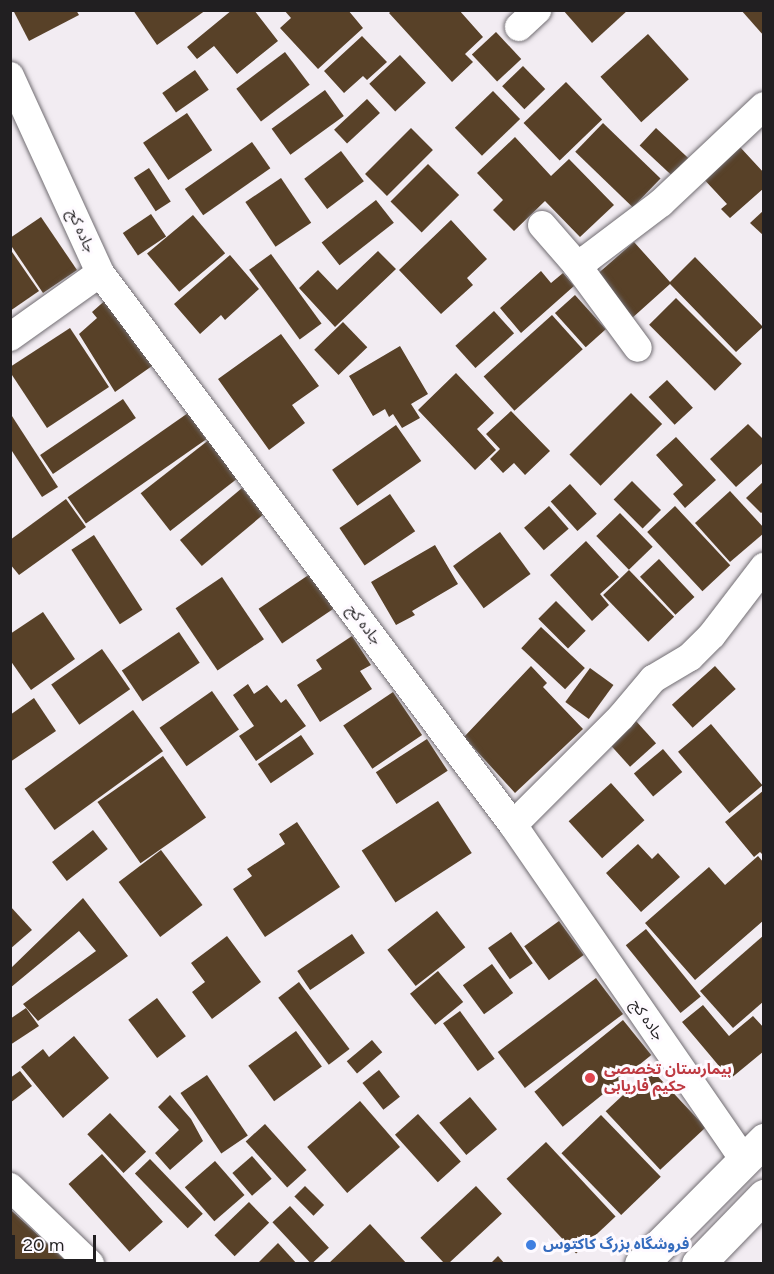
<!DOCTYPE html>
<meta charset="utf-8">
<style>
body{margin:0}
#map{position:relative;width:774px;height:1274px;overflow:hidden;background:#f2ecf2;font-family:Figtree,"Noto Sans Arabic",sans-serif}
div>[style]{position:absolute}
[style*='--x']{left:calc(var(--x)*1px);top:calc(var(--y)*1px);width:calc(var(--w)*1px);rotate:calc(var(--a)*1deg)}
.building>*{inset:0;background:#584128;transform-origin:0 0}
.roads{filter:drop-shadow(0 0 2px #716d72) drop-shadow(0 0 2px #716d72)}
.minor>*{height:28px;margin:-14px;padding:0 14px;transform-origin:14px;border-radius:14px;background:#fff}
.major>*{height:33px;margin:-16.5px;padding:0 16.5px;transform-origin:16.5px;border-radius:16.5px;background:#fff}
.dots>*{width:16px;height:16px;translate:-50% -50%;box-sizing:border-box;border:3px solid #fefaff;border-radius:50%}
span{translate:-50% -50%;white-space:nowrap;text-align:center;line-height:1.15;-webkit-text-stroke:6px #fefaff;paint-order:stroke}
.street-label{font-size:15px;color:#211f21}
.health-label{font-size:15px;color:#be3a42;font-weight:700}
.left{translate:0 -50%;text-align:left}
.shop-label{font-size:15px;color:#366cbe;font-weight:700}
.frame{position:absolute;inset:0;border:12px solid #211f21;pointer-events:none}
.scale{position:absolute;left:12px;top:1235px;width:84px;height:27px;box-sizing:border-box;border:3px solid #211f21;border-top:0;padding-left:8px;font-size:18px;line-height:21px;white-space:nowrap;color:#211f21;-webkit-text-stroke:4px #fefaff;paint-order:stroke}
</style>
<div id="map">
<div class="building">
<i style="clip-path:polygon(13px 10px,76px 10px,79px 15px,29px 41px)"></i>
<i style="clip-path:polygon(133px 10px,206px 10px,157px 45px)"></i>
<i style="clip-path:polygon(232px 10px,254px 10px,278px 41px,237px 74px,214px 46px,197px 59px,187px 47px)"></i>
<i style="clip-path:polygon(284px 10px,348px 10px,363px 28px,318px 69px,280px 28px,291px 18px)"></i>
<i style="clip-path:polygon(392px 10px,459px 10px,483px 37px,465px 54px,473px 62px,452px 82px,389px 13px)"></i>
<i style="clip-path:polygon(563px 10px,628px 10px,592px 43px)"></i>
<i style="clip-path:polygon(741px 10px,764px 10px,764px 36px)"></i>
<i style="left:496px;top:32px;width:37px;height:33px;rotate:47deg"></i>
<i style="left:648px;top:34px;width:61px;height:64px;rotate:48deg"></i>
<i style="clip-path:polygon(362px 36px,387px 62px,367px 80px,363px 76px,344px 93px,324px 71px)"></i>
<i style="left:285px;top:52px;width:41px;height:61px;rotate:53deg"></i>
<i style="left:400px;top:55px;width:38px;height:42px;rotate:47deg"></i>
<i style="left:523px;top:66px;width:32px;height:29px;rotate:46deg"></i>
<i style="left:195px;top:70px;width:24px;height:40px;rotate:55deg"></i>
<i style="left:566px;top:82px;width:52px;height:59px;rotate:46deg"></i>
<i style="left:325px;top:90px;width:32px;height:66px;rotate:54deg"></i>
<i style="left:493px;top:91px;width:39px;height:53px;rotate:46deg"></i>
<i style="left:367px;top:99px;width:19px;height:45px;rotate:47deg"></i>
<i style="left:187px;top:113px;width:45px;height:53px;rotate:56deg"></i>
<i style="left:603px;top:123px;width:80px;height:40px;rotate:44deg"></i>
<i style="left:411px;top:128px;width:31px;height:65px;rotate:45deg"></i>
<i style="left:656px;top:128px;width:47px;height:24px;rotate:43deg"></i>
<i style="clip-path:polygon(515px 137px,551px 176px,569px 159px,614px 205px,580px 237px,545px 201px,514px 231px,493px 210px,503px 200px,477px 173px)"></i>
<i style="left:252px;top:142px;width:32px;height:82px;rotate:55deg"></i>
<i style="clip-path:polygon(740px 147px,764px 173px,764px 188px,730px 218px,721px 209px,727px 204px,700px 175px)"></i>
<i style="left:341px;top:151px;width:38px;height:46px;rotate:53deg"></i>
<i style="left:428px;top:164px;width:44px;height:53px;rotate:45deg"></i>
<i style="left:149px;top:168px;width:40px;height:18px;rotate:57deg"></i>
<i style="left:281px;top:178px;width:54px;height:43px;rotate:56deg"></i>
<i style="left:376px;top:200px;width:29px;height:69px;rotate:52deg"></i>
<i style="clip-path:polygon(764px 210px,764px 236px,750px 223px)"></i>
<i style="left:151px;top:214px;width:27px;height:34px;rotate:56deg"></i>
<i style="left:193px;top:215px;width:50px;height:60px;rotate:50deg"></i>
<i style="clip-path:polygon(41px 217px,77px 270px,43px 293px,10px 244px,10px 238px)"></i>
<i style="clip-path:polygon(451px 220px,487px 259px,467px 278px,473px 285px,441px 314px,399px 270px)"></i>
<i style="clip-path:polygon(634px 242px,670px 282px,695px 257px,763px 327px,736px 352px,670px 284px,631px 319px,594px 277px)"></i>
<i style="clip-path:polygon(10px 249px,39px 291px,10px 311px)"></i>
<i style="clip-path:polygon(378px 251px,396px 269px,335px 327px,299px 288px,318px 270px,337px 290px)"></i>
<i style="left:271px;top:254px;width:86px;height:27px;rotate:54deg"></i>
<i style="clip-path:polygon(230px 255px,259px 289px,225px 320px,221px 315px,200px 334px,174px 304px)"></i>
<i style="clip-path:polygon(541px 271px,551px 283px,563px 273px,574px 286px,521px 333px,500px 308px)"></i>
<i style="left:575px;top:295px;width:46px;height:27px;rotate:48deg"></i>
<i style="clip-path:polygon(109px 297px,162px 359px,115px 392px,79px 334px,97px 318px,92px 312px)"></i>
<i style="left:676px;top:298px;width:93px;height:38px;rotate:45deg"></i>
<i style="left:494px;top:311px;width:30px;height:52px;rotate:48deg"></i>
<i style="left:552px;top:315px;width:46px;height:92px;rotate:48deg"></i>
<i style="left:343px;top:322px;width:35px;height:40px;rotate:46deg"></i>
<i style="clip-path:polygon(70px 328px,109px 387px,47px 428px,10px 372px,10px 367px)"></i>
<i style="clip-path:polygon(281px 334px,319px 386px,292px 405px,305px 423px,269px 450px,218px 379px)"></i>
<i style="clip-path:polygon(400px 346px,428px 394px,411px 404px,420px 418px,402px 428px,393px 414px,389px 417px,385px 409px,373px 416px,349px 376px)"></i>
<i style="clip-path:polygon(456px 373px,494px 413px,477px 429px,496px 450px,475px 470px,418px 410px)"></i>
<i style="left:667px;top:380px;width:38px;height:25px;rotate:47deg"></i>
<i style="left:631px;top:393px;width:44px;height:87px;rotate:45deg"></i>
<i style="left:123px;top:399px;width:23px;height:100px;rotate:56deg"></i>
<i style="clip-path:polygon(511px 411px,550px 451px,525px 475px,514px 463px,503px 473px,490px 459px,500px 449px,486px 434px)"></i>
<i style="clip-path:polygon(10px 413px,58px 487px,42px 497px,10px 448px)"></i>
<i style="left:188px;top:413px;width:32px;height:147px;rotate:55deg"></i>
<i style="clip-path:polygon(748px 424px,764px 440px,764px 462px,736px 487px,710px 459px)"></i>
<i style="left:396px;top:425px;width:44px;height:78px;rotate:55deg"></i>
<i style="clip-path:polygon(676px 437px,716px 480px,685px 508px,673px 494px,683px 485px,656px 455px)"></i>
<i style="left:210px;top:439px;width:48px;height:88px;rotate:52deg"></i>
<i style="left:632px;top:481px;width:41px;height:26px;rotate:45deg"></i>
<i style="clip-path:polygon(764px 481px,764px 511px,761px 513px,746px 498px)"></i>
<i style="left:570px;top:484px;width:40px;height:26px;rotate:48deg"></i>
<i style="left:242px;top:488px;width:34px;height:81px;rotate:50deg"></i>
<i style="clip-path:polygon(730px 491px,764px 528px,764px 533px,730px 562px,695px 523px)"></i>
<i style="left:390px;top:494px;width:45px;height:61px;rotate:56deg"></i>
<i style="clip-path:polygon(66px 499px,86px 527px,19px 575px,10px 564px,10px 540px)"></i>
<i style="left:549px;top:506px;width:30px;height:33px;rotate:49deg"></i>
<i style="left:675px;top:506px;width:81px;height:38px;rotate:47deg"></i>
<i style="left:620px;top:513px;width:47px;height:33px;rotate:46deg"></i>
<i style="left:500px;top:532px;width:52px;height:58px;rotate:54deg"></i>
<i style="left:94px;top:535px;width:89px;height:27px;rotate:57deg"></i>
<i style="clip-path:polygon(586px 541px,619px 577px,600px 594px,609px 605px,592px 621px,550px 575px)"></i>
<i style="clip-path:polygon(435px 545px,458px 584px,412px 611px,415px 615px,396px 625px,371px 582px)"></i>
<i style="left:659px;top:559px;width:52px;height:26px;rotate:47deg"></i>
<i style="left:629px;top:570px;width:65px;height:36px;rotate:46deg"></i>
<i style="left:310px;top:574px;width:42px;height:62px;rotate:56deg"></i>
<i style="left:222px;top:577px;width:75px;height:56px;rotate:56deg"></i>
<i style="left:556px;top:601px;width:42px;height:25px;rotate:45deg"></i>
<i style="clip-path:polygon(43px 612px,75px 659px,31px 690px,10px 660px,10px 634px)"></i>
<i style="left:541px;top:627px;width:60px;height:29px;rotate:43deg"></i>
<i style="left:179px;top:632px;width:37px;height:69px;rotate:56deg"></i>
<i style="clip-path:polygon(352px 636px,371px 665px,360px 671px,372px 689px,320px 722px,297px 685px,322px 669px,316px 660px)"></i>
<i style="left:102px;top:649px;width:49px;height:62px;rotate:55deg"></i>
<i style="clip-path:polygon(531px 666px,547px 683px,543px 687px,583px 729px,515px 793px,464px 737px)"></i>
<i style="left:715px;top:666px;width:31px;height:58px;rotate:48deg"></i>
<i style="left:590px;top:668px;width:29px;height:42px;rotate:36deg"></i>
<i style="clip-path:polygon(248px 684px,254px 694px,267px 685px,281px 703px,286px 699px,306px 726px,256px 761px,239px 736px,254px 726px,233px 695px)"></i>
<i style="left:212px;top:691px;width:47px;height:64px;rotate:55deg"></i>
<i style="left:393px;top:692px;width:52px;height:60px;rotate:56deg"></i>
<i style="clip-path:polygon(34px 698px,56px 731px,10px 762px,10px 715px)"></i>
<i style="left:133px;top:710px;width:51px;height:134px;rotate:54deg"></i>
<i style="left:636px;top:721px;width:30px;height:35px;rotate:48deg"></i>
<i style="left:711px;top:724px;width:80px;height:43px;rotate:50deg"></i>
<i style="left:301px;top:735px;width:23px;height:52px;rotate:56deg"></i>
<i style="left:427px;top:739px;width:38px;height:61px;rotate:57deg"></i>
<i style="left:663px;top:749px;width:30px;height:38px;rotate:50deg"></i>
<i style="left:163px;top:756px;width:75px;height:80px;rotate:55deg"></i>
<i style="left:611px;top:783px;width:50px;height:57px;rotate:48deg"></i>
<i style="clip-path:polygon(764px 790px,764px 856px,760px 852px,754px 857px,725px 822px)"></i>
<i style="left:438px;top:801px;width:62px;height:91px;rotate:57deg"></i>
<i style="clip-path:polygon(297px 822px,340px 887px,265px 937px,233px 889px,252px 876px,247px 869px,285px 844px,279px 834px)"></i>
<i style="left:93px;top:830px;width:24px;height:52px;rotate:52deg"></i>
<i style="clip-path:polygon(638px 844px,652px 859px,658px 853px,680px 877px,641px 912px,606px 873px)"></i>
<i style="left:161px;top:850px;width:69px;height:53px;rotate:53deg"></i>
<i style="clip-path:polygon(758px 856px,764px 863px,764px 920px,695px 980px,645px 923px,709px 867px,725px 885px)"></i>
<i style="clip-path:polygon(83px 898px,128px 956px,38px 1021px,23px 1004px,96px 951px,79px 931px,10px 988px,10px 969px)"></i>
<i style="clip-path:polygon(10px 906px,32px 930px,10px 949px)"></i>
<i style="left:437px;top:911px;width:46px;height:63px;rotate:52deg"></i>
<i style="left:559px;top:921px;width:42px;height:43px;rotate:54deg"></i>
<i style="left:646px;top:929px;width:87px;height:26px;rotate:51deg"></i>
<i style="left:511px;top:932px;width:38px;height:28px;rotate:55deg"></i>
<i style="left:352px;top:934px;width:23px;height:66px;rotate:56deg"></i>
<i style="clip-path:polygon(764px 935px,764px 1001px,733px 1028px,700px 991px)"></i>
<i style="clip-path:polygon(227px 936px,261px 982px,212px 1019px,192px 992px,205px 982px,191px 963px)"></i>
<i style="left:492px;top:964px;width:36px;height:36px;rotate:54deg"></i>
<i style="left:438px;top:971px;width:40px;height:36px;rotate:51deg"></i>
<i style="left:596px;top:978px;width:45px;height:123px;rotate:53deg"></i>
<i style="left:299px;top:982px;width:84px;height:26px;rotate:53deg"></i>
<i style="left:157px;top:998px;width:48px;height:36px;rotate:53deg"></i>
<i style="clip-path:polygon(703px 1005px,729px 1036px,753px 1016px,764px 1028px,764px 1051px,730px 1079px,682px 1022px)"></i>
<i style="clip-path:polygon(26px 1008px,39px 1026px,10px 1045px,10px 1019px)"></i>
<i style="left:460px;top:1011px;width:59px;height:21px;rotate:54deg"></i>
<i style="left:623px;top:1020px;width:45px;height:114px;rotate:51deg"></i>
<i style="left:296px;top:1031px;width:44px;height:59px;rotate:54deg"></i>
<i style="clip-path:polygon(74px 1036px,109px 1078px,63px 1118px,21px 1067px,43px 1049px,49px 1057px)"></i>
<i style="left:372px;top:1040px;width:16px;height:33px;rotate:50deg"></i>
<i style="left:651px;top:1069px;width:80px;height:62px;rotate:47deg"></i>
<i style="left:379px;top:1070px;width:34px;height:21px;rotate:52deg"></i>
<i style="clip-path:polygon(20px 1071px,32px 1086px,10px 1103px,10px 1078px)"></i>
<i style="left:207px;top:1075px;width:73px;height:32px;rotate:56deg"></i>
<i style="clip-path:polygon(170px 1095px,191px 1119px,203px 1141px,170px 1170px,155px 1153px,179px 1130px,158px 1107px)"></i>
<i style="left:470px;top:1097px;width:42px;height:40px;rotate:50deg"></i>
<i style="left:360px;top:1101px;width:61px;height:70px;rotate:49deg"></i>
<i style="left:110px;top:1113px;width:53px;height:31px;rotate:47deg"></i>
<i style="left:418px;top:1114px;width:64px;height:31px;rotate:48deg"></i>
<i style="left:601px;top:1115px;width:86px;height:55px;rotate:46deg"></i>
<i style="left:265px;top:1124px;width:62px;height:26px;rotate:48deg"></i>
<i style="left:546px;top:1142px;width:102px;height:54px;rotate:47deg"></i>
<i style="left:102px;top:1154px;width:91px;height:45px;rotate:48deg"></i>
<i style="left:252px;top:1156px;width:30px;height:26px;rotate:49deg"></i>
<i style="left:150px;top:1159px;width:76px;height:21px;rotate:46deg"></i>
<i style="left:215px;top:1161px;width:45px;height:40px;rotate:49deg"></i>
<i style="left:305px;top:1186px;width:27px;height:15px;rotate:45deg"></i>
<i style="left:476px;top:1186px;width:38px;height:76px;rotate:47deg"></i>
<i style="left:249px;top:1202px;width:29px;height:48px;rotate:46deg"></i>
<i style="left:290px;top:1206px;width:57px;height:24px;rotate:47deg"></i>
<i style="clip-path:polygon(12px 1211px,69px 1264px,10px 1264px)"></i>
<i style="clip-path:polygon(370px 1224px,407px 1264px,328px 1264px)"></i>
<i style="clip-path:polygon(278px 1243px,297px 1264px,257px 1264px)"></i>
<i style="clip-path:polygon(498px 1256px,505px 1264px,490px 1264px)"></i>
</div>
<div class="roads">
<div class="minor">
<i style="--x:519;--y:27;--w:25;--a:-43"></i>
<i style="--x:10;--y:76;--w:217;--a:65.4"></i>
<i style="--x:100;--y:273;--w:689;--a:53.2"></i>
<i style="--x:513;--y:825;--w:407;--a:55.4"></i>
<i style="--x:542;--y:225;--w:52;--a:48.9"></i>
<i style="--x:576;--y:264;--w:12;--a:-24"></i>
<i style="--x:587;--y:259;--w:93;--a:-37.1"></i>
<i style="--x:661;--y:203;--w:141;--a:-43.3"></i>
<i style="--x:576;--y:264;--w:104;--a:53.6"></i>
<i style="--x:10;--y:337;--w:110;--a:-35.4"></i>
<i style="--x:513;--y:825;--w:153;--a:-45"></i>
<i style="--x:621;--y:717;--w:50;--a:-49.9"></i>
<i style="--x:653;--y:679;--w:43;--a:-30.7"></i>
<i style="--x:690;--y:657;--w:31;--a:-45"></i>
<i style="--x:712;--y:635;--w:86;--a:-52.6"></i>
<i style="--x:10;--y:1187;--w:111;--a:43.9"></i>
</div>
<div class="major">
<i style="--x:641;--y:1264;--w:175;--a:-45.2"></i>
<i style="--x:698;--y:1264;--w:95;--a:-45.9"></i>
</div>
</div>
<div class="dots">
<i style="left:590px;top:1078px;background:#e0444e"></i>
<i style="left:531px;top:1245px;background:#3f7fe0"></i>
</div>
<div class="street-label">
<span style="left:81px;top:231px;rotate:66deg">جاده کج</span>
<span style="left:364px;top:625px;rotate:53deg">جاده کج</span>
<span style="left:647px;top:1020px;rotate:55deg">جاده کج</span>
</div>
<div class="health-label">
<span class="left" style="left:604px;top:1078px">بیمارستان تخصصی<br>حکیم فاریابی</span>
</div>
<div class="shop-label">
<span class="left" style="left:543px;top:1245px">فروشگاه بزرگ کاکتوس</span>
</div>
<div class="frame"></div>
<div class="scale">20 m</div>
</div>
